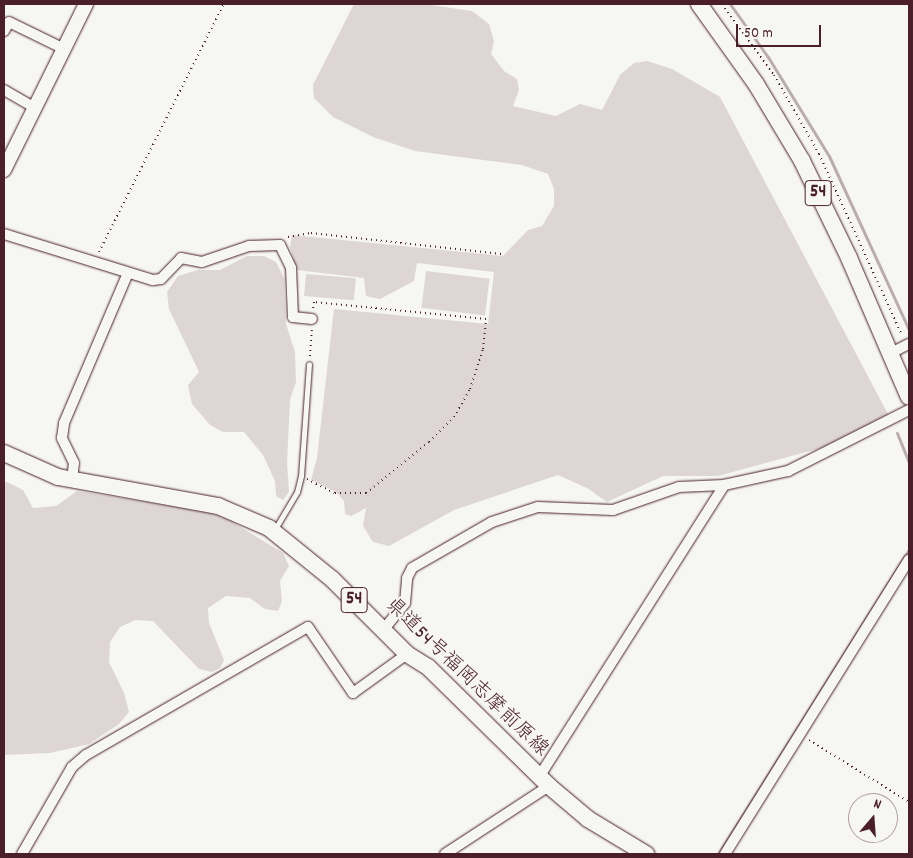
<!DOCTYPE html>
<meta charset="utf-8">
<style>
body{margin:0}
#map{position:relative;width:913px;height:858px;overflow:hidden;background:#f6f6f2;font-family:Dekko,"Klee One",sans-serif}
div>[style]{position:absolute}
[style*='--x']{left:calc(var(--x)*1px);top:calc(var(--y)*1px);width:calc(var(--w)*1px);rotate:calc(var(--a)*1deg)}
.green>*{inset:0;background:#ddd6d5;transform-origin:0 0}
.stream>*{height:3px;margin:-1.5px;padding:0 1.5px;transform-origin:1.5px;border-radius:1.5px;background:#bbadae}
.path>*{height:2px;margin-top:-1px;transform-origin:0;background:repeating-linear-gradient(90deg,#4a1f2b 0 1px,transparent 0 5px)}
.roads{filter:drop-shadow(0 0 1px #4a1f2b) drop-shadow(0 0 1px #4a1f2b)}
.service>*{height:5px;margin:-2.5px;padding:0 2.5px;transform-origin:2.5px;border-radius:2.5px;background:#f6f6f2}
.minor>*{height:10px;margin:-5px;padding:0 5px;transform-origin:5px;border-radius:5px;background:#f6f6f2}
.secondary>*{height:14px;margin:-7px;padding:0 7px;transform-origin:7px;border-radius:7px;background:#f6f6f2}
.primary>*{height:16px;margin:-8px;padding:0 8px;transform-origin:8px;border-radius:8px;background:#f6f6f2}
span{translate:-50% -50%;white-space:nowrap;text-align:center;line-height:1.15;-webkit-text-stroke:4px #f6f6f2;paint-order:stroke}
.shield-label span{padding:1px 4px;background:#f6f6f2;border:1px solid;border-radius:4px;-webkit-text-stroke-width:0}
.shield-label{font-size:19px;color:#4a1f2b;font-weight:700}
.street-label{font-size:20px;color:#4a1f2b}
.frame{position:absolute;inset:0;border:5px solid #4a1f2b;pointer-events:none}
.north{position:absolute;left:848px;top:793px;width:50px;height:50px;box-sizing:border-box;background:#f6f6f2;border:1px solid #b1a0a2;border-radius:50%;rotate:18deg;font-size:14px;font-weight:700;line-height:20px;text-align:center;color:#4a1f2b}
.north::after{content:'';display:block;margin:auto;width:18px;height:22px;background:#4a1f2b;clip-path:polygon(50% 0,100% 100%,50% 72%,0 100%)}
.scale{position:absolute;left:736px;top:25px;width:85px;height:22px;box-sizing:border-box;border:2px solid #4a1f2b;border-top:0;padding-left:6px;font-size:15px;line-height:18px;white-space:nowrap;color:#4a1f2b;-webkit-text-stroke:4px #f6f6f2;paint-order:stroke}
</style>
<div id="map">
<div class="green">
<i style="clip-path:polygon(354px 4px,424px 4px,472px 11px,489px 24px,494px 41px,491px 54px,504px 71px,517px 79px,519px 90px,513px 106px,556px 116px,580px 104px,602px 110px,620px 75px,634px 63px,647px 61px,672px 69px,720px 97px,889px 416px,832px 445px,718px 476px,663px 476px,607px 502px,587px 488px,558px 475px,454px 510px,389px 546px,373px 542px,363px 526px,366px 508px,351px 516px,345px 514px,344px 501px,336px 492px,311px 480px,317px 458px,334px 309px,488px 324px,494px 272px,417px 263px,414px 281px,380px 299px,366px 296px,364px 278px,297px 270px,290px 247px,292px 235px,503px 256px,528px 230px,542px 226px,554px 206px,554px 189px,548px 174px,522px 165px,415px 151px,373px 137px,333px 117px,314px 98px,313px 85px)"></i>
<i style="clip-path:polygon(247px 256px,264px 256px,276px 262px,284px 278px,286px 324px,295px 352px,296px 382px,290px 400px,287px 463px,289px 492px,283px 500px,276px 496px,275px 481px,263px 455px,244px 432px,223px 432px,210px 425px,192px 404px,188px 385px,199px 372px,169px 309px,167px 292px,178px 276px,198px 270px,220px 270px)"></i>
<i style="left:426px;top:271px;width:64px;height:37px;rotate:7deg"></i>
<i style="left:306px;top:274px;width:50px;height:22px;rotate:5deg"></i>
<i style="clip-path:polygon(7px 482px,23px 490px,33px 508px,56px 506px,77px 491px,208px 512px,229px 520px,283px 553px,289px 566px,280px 581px,282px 601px,278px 611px,265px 609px,250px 598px,226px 596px,208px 608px,209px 623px,224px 660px,220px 668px,212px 672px,199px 669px,153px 621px,135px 620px,120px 627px,110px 642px,109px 662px,124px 693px,129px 712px,119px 724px,89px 744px,50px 753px,4px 755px,4px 483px)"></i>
</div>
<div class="stream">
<i style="--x:730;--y:4;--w:65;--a:54.4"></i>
<i style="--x:768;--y:57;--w:116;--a:58.4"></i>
<i style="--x:829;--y:156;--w:192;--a:65.3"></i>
<i style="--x:897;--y:433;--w:31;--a:68"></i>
<i style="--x:718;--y:854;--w:359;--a:-57.9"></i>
</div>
<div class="path">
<i style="--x:722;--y:4;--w:88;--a:53.8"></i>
<i style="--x:774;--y:75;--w:91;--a:60.3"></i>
<i style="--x:819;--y:154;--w:199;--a:65.4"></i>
<i style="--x:288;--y:237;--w:23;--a:-10"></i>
<i style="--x:311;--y:233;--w:192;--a:6.3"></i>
<i style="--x:99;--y:252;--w:278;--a:-63.3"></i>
<i style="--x:310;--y:356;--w:27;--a:-86"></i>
<i style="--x:307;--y:479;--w:31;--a:27"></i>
<i style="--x:335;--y:493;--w:31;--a:0"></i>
<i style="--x:366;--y:493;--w:81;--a:-39"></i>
<i style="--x:429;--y:442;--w:35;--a:-45"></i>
<i style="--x:454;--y:417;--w:32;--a:-60"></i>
<i style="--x:470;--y:389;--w:42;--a:-72"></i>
<i style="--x:483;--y:349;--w:30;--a:-84"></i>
<i style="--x:486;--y:319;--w:173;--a:-174.4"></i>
<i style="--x:314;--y:302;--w:7;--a:98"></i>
<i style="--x:809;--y:740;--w:118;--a:31.8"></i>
</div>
<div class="roads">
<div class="service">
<i style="--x:275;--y:529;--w:43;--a:-59.3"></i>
<i style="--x:297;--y:492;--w:16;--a:-76"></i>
<i style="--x:301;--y:476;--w:112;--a:-85.9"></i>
</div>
<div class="minor">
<i style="--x:4;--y:31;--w:10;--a:-61"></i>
<i style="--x:9;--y:22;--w:61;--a:26.1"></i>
<i style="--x:4;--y:90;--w:34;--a:30"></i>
<i style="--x:4;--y:234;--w:156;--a:17.2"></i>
<i style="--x:153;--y:280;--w:8;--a:-7"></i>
<i style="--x:161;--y:279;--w:29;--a:-46"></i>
<i style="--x:181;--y:258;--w:21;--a:11"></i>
<i style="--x:202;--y:262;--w:50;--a:-18.8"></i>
<i style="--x:249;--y:246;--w:31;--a:-2"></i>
<i style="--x:280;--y:245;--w:25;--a:64"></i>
<i style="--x:291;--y:268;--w:49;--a:87.7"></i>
<i style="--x:293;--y:317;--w:19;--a:6"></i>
<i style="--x:891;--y:353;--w:20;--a:-27"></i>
<i style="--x:72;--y:481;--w:18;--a:-84"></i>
<i style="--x:74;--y:463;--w:28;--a:-116"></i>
<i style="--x:62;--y:438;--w:15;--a:-82"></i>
<i style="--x:64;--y:423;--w:163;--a:-66.9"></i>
<i style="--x:384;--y:629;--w:33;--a:-51"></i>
<i style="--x:405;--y:603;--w:25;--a:-85"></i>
<i style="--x:407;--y:578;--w:11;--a:-63"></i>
<i style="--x:412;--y:568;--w:92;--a:-29.9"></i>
<i style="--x:492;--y:522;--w:48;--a:-18.1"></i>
<i style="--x:538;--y:507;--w:75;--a:2.3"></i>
<i style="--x:613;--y:510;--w:70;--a:-19.2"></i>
<i style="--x:679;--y:487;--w:45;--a:-2.5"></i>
<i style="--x:724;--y:485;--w:66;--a:-12.3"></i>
<i style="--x:788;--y:471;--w:136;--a:-26.8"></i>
<i style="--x:539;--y:777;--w:346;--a:-57.6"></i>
<i style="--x:22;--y:854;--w:100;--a:-60.1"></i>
<i style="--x:72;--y:767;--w:18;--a:-41"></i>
<i style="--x:86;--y:755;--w:256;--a:-30"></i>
<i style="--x:308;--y:627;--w:80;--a:55.7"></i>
<i style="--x:353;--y:693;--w:67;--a:-35.8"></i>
<i style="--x:445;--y:854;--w:124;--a:-33.2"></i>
<i style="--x:725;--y:854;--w:347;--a:-58"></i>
</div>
<div class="secondary">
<i style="--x:4;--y:170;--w:185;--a:-63.7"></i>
</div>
<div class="primary">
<i style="--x:699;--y:4;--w:98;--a:54.5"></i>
<i style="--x:756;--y:84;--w:90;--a:59.1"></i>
<i style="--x:802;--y:161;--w:108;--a:64.1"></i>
<i style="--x:849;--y:258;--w:151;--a:66.7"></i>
<i style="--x:4;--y:453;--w:59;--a:24"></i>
<i style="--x:58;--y:477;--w:163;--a:10.3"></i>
<i style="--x:218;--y:506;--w:56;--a:23.3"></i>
<i style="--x:269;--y:528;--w:81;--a:39"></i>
<i style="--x:332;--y:579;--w:106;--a:45"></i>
<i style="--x:407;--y:654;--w:25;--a:32"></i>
<i style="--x:428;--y:667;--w:170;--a:44.5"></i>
<i style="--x:549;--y:786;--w:51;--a:40.2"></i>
<i style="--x:588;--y:819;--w:68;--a:31.1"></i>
</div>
</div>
<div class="shield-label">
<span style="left:818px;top:193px">54</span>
<span style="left:354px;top:600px">54</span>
</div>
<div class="street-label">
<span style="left:466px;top:678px;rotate:44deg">県道54号福岡志摩前原線</span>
</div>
<div class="frame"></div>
<div class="north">N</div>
<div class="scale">50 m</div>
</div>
